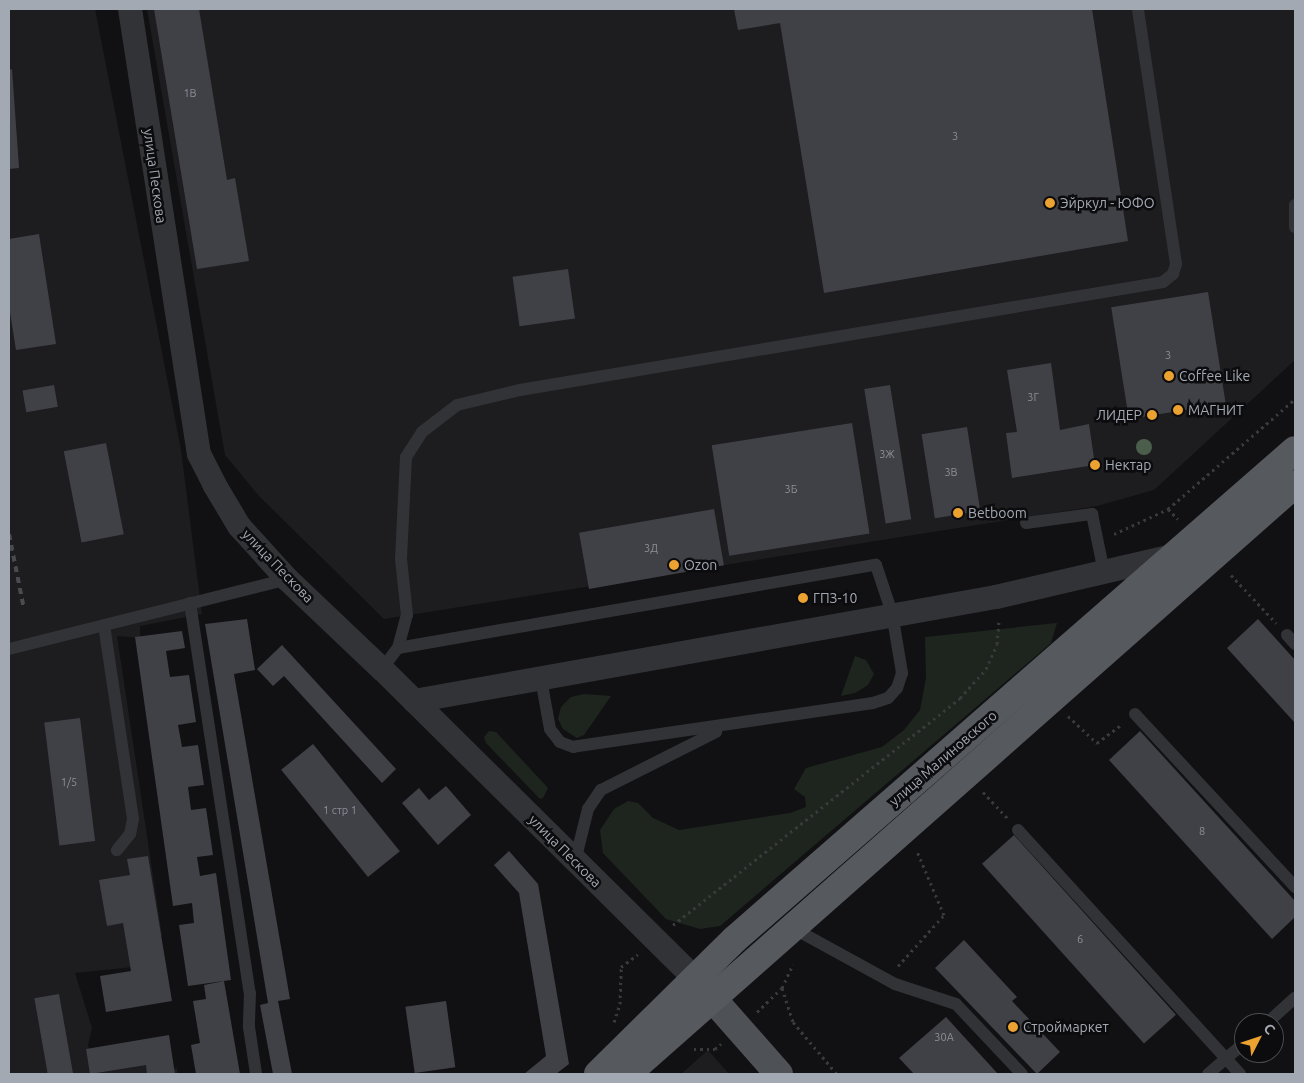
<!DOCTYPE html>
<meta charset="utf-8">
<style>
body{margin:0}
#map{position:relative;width:1304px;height:1083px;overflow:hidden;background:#111113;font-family:Ubuntu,sans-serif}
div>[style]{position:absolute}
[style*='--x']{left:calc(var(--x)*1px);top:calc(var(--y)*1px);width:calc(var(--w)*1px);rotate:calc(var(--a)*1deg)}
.built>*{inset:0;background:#1d1d20}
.green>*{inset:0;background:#1e251e}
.building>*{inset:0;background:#404146;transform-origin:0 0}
.path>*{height:3px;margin-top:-1.5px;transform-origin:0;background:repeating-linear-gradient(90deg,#383a3e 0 2.5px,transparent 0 6.5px)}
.service>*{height:12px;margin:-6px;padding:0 6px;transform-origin:6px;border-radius:6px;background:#323337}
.minor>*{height:24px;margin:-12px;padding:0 12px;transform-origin:12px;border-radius:12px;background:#323337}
.primary>*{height:28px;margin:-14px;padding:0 14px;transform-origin:14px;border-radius:14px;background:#4e5156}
.trunk>*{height:28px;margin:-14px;padding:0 14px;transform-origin:14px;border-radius:14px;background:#565a5f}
.rail>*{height:4px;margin-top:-2px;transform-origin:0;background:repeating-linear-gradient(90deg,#494b50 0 6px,transparent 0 11px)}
.trees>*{width:16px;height:16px;margin:-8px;border-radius:50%;background:#4b5e4c}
.dots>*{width:14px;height:14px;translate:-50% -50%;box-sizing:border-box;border:2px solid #0c0c0e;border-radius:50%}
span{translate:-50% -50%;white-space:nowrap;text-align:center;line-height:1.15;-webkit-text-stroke:5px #0c0c0e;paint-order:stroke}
.number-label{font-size:11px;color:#8a8f98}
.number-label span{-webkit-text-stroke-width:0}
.street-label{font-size:14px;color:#a3a9b3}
.poi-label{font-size:14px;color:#a3a9b3}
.left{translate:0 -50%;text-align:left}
.right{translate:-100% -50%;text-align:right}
.frame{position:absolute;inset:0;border:10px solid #a3a9b3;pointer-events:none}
.north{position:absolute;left:1234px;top:1013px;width:50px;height:50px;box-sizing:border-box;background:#0c0c0e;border:1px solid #484b50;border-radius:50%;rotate:49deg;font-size:14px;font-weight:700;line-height:20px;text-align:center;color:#a3a9b3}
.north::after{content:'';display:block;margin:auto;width:18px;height:22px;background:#eba231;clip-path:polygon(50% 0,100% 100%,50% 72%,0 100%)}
</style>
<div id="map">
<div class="built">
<i style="clip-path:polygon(9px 9px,95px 9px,181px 450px,202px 614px,140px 626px,140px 638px,117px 636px,162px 936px,139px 941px,143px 966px,75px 973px,92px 1028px,88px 1045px,92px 1069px,151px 1053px,158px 1073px,177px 1068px,177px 1074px,9px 1074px)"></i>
<i style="clip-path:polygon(147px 9px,1295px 9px,1295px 360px,1154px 490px,1097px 506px,384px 619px,259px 496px,225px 455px)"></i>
<i style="clip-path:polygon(708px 1050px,729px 1074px,681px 1074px)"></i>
</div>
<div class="green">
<i style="clip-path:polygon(1057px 623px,1051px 643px,720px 926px,700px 929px,666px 919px,603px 853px,600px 830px,614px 809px,628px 801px,638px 803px,653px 818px,679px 830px,790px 813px,806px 807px,805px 797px,794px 789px,806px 768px,882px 747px,904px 730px,920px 710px,926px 678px,925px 637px)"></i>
<i style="clip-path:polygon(855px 656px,866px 660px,874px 674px,868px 685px,855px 693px,841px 696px)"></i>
<i style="clip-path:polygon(584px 694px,611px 696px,584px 735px,577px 738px,563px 729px,558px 719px,561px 707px,571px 697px)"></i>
<i style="clip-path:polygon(489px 731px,496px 732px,548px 788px,543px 798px,540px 799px,486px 743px,484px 737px)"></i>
</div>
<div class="building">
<i style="clip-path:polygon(154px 9px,199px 9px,227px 180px,235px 178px,249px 261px,197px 269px)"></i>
<i style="clip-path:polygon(734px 9px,1092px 9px,1128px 241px,824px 293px,780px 23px,738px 30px)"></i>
<i style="clip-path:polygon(12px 69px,19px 168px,9px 169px,9px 70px)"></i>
<i style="clip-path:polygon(39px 234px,56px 344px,16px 350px,9px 306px,9px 239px)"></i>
<i style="left:568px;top:269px;width:50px;height:56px;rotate:82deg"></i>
<i style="left:1208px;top:292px;width:113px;height:98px;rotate:81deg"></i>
<i style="clip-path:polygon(1051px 363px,1060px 430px,1089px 424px,1095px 465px,1012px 478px,1006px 433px,1017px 432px,1007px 370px)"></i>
<i style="left:54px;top:385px;width:22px;height:32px;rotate:80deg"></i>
<i style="left:890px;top:385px;width:136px;height:26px;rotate:81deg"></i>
<i style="left:852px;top:423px;width:112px;height:142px;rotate:81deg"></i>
<i style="left:967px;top:427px;width:85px;height:46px;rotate:81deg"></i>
<i style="left:106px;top:443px;width:93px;height:43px;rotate:79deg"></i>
<i style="left:714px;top:509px;width:57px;height:137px;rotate:80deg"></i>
<i style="clip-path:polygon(247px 619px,255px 670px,234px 674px,290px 999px,278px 1001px,292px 1074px,273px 1074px,260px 1005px,268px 1003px,205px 624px)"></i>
<i style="clip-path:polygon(1258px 619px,1295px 660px,1295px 723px,1227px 648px)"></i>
<i style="clip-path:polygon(182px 631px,185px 648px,166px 651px,170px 677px,189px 675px,196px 722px,178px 725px,182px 747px,198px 745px,204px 785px,188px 787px,191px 810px,206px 808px,213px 855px,197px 857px,200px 876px,216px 873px,231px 980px,188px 986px,179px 925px,194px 923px,192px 903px,173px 906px,135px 637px)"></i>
<i style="clip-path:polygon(282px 645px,396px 769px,382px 783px,284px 676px,273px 686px,257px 669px)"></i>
<i style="left:80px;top:718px;width:124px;height:36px;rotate:83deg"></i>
<i style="clip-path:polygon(1140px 731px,1295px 901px,1295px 917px,1272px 939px,1109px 760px)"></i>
<i style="left:313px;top:744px;width:138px;height:41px;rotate:51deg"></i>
<i style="clip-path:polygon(446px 786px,471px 815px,438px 845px,402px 803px,419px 788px,429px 800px)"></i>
<i style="left:1014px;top:835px;width:242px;height:43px;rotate:48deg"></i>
<i style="clip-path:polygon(509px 851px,538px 884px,569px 1064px,556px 1074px,524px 1074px,546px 1056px,519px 893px,494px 865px)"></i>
<i style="clip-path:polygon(148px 856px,172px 1001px,106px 1012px,100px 976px,131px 971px,123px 923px,107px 926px,99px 880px,130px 875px,127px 859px)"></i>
<i style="clip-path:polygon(964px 940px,1017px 997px,1012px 1001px,1060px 1052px,1037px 1074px,935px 968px)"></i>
<i style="clip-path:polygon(224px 981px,240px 1074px,196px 1074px,191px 1045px,200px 1043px,193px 1001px,206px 999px,204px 985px)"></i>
<i style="left:59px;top:994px;width:81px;height:25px;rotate:80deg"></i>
<i style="left:446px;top:1001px;width:67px;height:41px;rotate:82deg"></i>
<i style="clip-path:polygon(946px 1017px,998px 1074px,914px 1074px,899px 1058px)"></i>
<i style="clip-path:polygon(169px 1035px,175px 1074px,147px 1074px,146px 1065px,90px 1074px,86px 1049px)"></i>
</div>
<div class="path">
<i style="--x:1168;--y:509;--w:14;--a:45"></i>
<i style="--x:1114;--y:534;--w:60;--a:-24.8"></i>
<i style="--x:1168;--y:509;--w:168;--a:-40.9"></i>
<i style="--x:1231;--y:575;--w:66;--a:46.8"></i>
<i style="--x:1068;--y:716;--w:40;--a:43"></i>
<i style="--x:1097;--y:743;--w:31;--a:-37"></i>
<i style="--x:983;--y:792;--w:37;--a:47"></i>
<i style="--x:673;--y:925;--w:366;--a:-38.3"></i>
<i style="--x:960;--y:698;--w:39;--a:-48"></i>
<i style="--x:986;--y:669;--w:27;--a:-66"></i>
<i style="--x:997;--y:644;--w:24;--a:-85"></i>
<i style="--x:898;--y:966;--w:69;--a:-48"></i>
<i style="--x:944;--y:915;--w:69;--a:-112.9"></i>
<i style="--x:782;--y:988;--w:36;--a:72"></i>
<i style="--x:793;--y:1022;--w:68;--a:49.8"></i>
<i style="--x:757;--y:1012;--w:35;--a:-44"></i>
<i style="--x:782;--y:988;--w:26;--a:-65"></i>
<i style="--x:614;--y:1022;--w:19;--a:-72"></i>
<i style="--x:620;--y:1004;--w:37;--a:-88"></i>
<i style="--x:621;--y:967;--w:21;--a:-37"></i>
<i style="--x:694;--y:1049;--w:21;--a:0"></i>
<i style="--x:715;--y:1049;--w:8;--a:-40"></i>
</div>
<div class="service">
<i style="--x:1295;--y:205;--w:22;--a:90"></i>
<i style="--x:1026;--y:523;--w:67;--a:-7.8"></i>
<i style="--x:1092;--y:514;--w:59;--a:78.3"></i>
<i style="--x:190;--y:603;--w:395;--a:81.3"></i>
<i style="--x:250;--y:993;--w:34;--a:92"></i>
<i style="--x:249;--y:1027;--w:48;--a:81.5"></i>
<i style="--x:104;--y:625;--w:196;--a:81.5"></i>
<i style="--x:133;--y:819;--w:15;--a:101"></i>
<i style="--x:130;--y:834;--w:21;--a:129"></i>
<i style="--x:1287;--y:635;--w:12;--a:48"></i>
<i style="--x:398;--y:648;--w:34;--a:-75"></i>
<i style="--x:407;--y:615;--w:56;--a:-96.1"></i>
<i style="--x:401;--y:559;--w:102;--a:-87.2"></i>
<i style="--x:406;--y:457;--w:30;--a:-57"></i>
<i style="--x:422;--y:432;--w:44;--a:-37.6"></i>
<i style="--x:457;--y:405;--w:65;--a:-13.4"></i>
<i style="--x:520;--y:390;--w:652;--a:-9.53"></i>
<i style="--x:1163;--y:282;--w:13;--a:-39"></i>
<i style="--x:1173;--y:274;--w:10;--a:-73"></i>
<i style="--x:1176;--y:264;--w:258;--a:-98.5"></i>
<i style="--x:9;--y:649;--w:287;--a:-14.1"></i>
<i style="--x:382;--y:669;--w:26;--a:-53"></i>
<i style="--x:398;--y:648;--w:485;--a:-9.9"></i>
<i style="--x:876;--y:565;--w:51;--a:71.6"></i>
<i style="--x:892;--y:613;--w:61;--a:80.5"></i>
<i style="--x:902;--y:673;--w:16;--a:108"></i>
<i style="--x:897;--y:688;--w:13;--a:132"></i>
<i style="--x:888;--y:698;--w:16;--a:162"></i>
<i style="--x:873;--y:703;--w:303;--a:171.7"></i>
<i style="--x:573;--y:747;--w:14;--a:-159"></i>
<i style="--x:560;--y:742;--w:16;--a:-128"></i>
<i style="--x:550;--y:729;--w:51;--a:-100.2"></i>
<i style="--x:1135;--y:714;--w:236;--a:47.2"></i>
<i style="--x:1018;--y:830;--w:330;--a:47.7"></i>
<i style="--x:575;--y:861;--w:54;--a:-76"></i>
<i style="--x:588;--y:809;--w:23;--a:-56"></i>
<i style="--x:601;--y:790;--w:129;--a:-26.8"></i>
<i style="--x:791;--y:927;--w:119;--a:28.7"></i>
<i style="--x:895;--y:984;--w:64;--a:18.2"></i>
<i style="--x:956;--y:1004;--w:96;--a:46.7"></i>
<i style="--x:1267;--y:1023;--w:38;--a:-42"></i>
<i style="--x:1208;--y:1074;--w:48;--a:-40.7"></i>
</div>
<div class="minor">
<i style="--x:130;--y:9;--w:450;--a:81.2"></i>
<i style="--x:199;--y:454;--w:34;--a:63"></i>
<i style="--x:214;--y:484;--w:49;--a:59.2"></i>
<i style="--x:239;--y:526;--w:72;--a:47.8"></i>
<i style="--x:287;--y:579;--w:131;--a:43.5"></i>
<i style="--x:382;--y:669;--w:442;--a:44.7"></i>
<i style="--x:414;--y:701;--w:591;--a:-10.13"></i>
<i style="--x:996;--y:597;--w:185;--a:-13.1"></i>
</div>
<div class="primary">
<i style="--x:697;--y:981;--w:124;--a:48.6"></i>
</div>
<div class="trunk">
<i style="--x:598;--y:1074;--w:192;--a:-44.6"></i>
<i style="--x:735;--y:939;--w:743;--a:-41.13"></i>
<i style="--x:627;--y:1074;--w:891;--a:-41.45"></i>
</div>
<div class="rail">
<i style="--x:9;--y:534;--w:76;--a:78.7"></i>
</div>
<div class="trees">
<i style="left:1144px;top:447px"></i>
</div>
<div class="dots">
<i style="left:1050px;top:203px;background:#eba231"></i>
<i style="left:1169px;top:376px;background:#eba231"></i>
<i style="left:1178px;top:410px;background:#eba231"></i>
<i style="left:1152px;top:415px;background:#eba231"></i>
<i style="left:1095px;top:465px;background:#eba231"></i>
<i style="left:958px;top:513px;background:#eba231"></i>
<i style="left:674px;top:565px;background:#eba231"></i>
<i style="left:803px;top:598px;background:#eba231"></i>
<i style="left:1013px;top:1027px;background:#eba231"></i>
</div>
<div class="number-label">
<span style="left:190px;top:93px">1В</span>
<span style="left:955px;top:136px">3</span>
<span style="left:1168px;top:355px">3</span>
<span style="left:1033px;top:397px">3Г</span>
<span style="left:887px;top:454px">3Ж</span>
<span style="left:951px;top:472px">3В</span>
<span style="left:791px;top:489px">3Б</span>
<span style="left:651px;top:548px">3Д</span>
<span style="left:69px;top:782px">1/5</span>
<span style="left:340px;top:810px">1 стр 1</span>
<span style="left:1202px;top:831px">8</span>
<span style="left:1080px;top:939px">6</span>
<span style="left:944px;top:1037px">30А</span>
</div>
<div class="street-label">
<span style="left:155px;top:176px;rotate:82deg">улица Пескова</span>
<span style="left:278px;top:566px;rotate:46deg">улица Пескова</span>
<span style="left:943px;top:758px;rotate:-41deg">улица Малиновского</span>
<span style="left:565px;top:851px;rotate:45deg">улица Пескова</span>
</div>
<div class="poi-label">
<span class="left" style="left:1060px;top:203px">Эйркул - ЮФО</span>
<span class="left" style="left:1179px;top:376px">Coffee Like</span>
<span class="left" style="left:1188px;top:410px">МАГНИТ</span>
<span class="right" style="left:1142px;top:415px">ЛИДЕР</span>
<span class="left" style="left:1105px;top:465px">Нектар</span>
<span class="left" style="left:968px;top:513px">Betboom</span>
<span class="left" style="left:684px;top:565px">Ozon</span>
<span class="left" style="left:813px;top:598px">ГПЗ-10</span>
<span class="left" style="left:1023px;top:1027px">Строймаркет</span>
</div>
<div class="frame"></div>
<div class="north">С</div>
</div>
